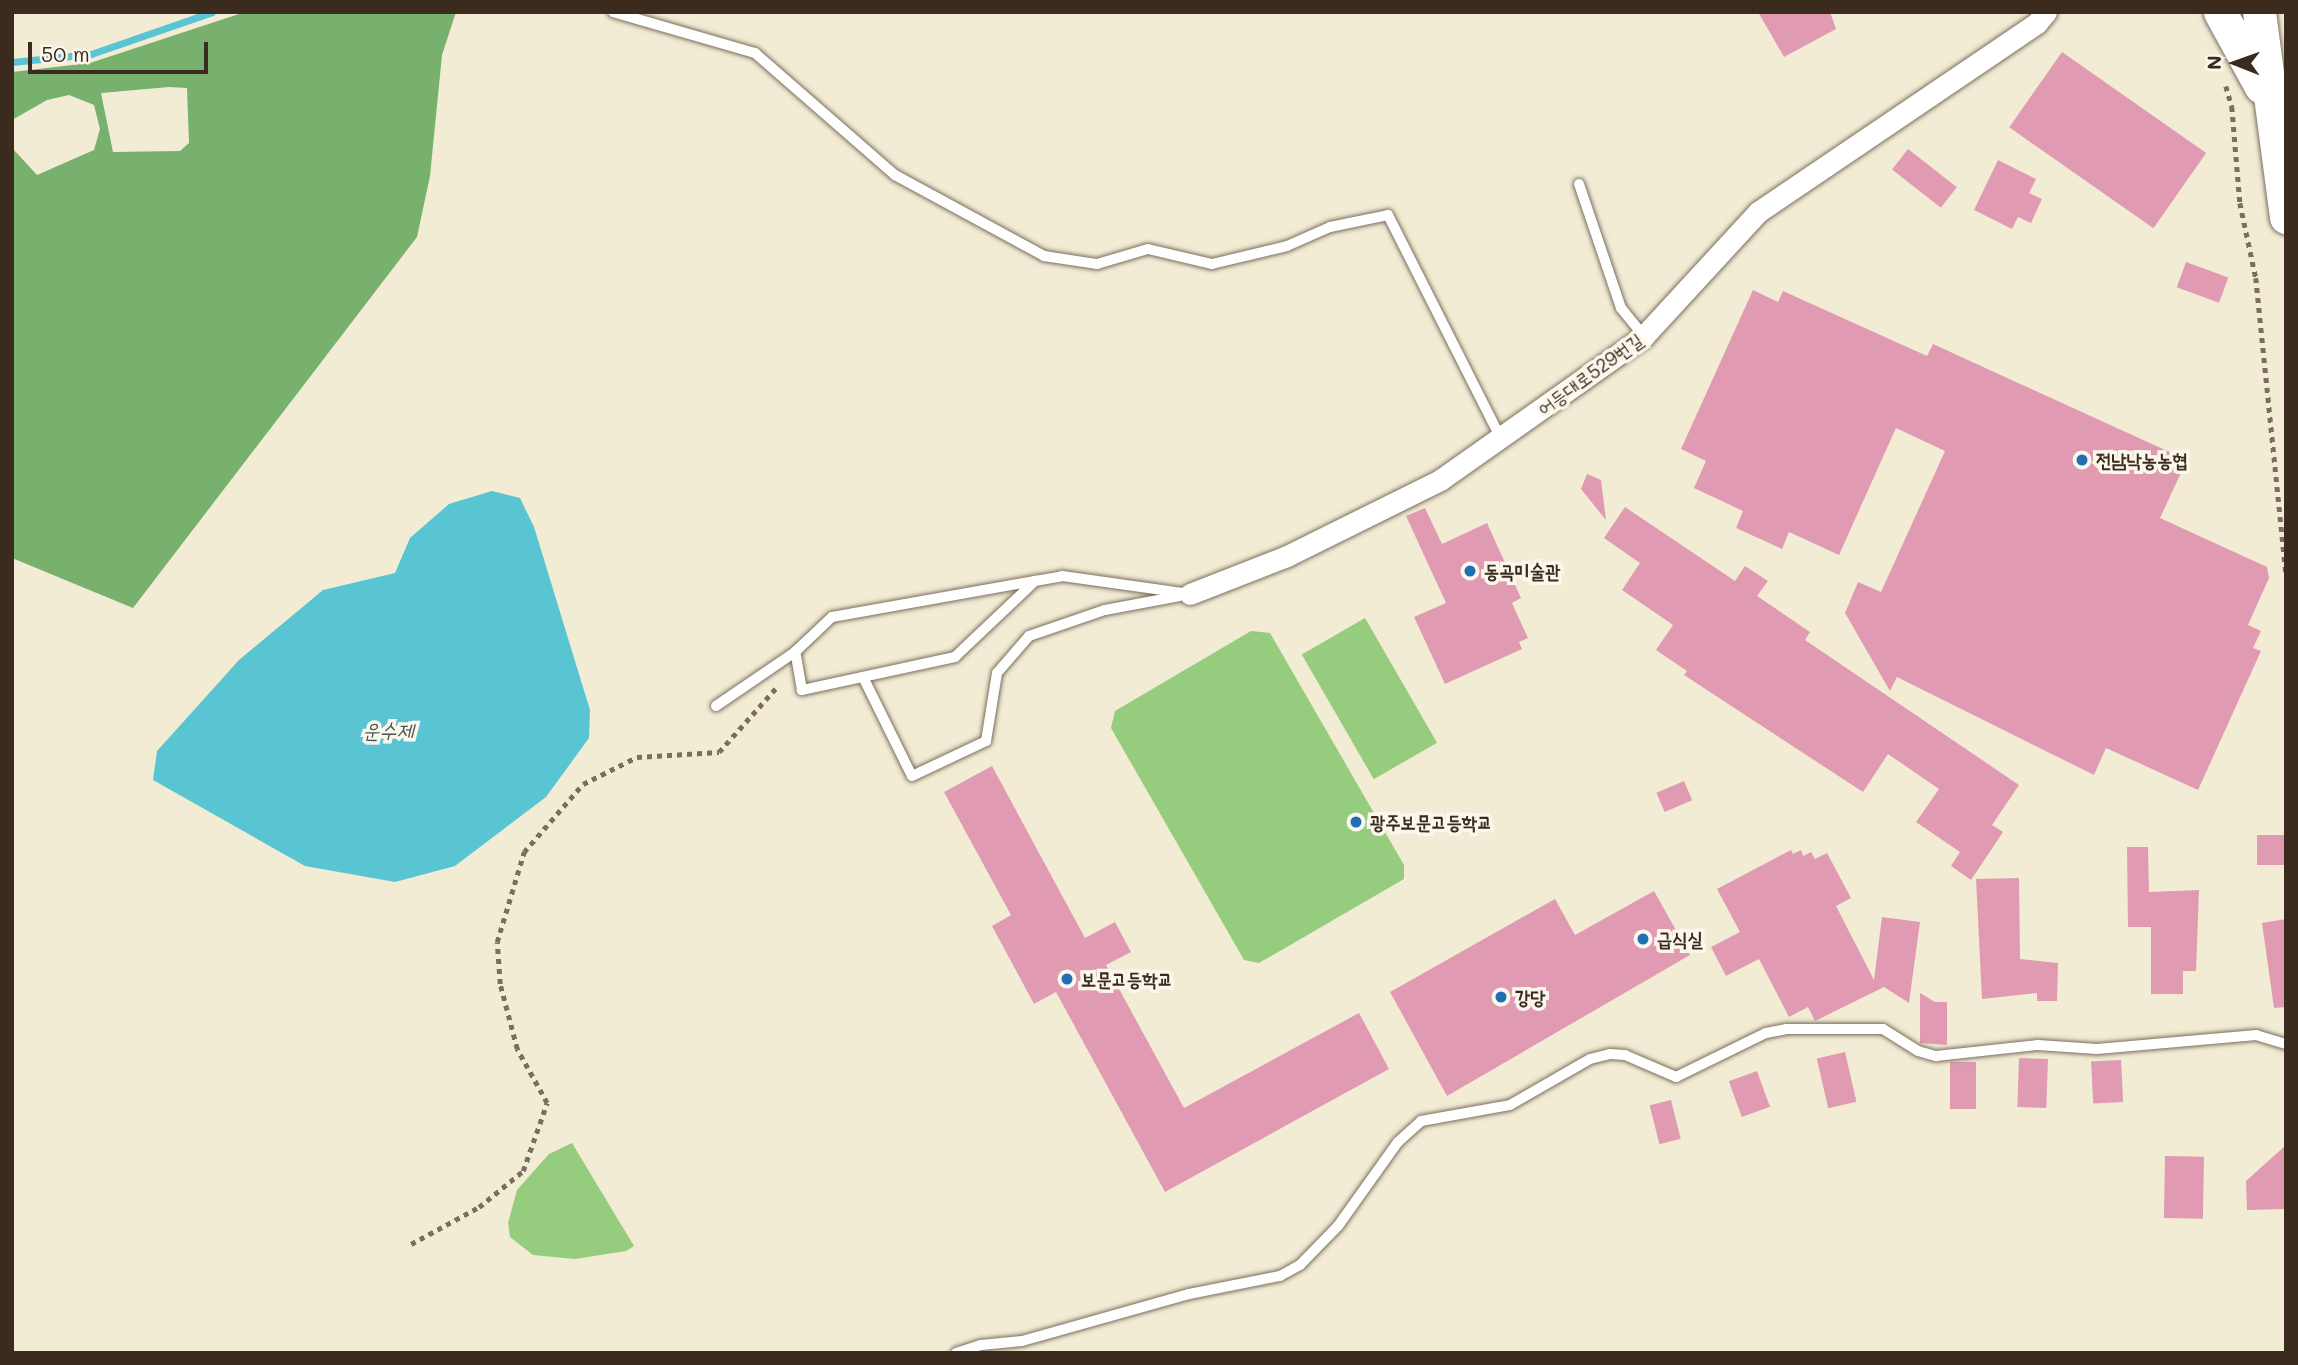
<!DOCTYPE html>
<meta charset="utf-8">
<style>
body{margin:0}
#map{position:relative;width:2298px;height:1365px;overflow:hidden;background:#f2ecd4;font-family:Mali,"Poor Story",sans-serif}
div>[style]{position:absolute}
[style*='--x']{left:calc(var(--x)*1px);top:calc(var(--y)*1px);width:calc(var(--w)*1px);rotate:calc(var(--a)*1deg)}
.green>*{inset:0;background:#95cc7e;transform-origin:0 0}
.forest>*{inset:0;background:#78b06d}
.water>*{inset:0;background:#59c5d2}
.stream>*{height:7px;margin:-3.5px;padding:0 3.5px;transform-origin:3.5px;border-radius:3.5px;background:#59c5d2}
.building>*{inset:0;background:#e09bb3;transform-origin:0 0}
.path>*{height:4.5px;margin-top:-2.25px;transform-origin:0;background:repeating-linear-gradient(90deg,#7b6e5e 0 5px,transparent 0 10px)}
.roads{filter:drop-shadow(0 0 2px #7b6e5e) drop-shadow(0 0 2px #7b6e5e)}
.service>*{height:10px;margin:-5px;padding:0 5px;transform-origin:5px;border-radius:5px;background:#fff}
.minor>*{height:21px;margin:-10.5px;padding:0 10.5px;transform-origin:10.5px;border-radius:10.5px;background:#fff}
.primary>*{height:33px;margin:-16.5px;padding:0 16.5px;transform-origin:16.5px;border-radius:16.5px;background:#fff}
.dots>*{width:19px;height:19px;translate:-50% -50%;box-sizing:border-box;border:4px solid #fbf7ec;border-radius:50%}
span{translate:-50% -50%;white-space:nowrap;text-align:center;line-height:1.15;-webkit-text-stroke:7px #fbf7ec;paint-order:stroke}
.street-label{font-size:19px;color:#3b2a1e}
.poi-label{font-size:19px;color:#3b2a1e;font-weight:700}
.left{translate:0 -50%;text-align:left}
.water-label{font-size:21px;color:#445854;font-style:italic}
.frame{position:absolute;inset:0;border:14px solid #3b2a1e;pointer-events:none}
.north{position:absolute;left:2200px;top:28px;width:70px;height:70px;-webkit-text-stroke:5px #fbf7ec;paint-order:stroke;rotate:271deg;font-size:19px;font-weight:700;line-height:28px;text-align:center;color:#3b2a1e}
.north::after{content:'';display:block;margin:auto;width:24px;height:32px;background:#3b2a1e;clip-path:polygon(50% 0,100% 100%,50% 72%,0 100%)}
.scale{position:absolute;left:28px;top:42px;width:180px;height:32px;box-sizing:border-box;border:4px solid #3b2a1e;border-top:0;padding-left:9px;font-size:21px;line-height:24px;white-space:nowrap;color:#3b2a1e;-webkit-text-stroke:5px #fbf7ec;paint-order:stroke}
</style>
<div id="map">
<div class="green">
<i style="left:1365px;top:618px;width:144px;height:73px;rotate:60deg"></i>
<i style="clip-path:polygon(1251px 631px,1270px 633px,1404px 865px,1404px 879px,1259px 963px,1244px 960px,1111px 728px,1115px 711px)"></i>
<i style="clip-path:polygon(572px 1143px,634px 1246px,626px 1251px,575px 1259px,533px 1255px,510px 1237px,508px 1223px,517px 1190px,549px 1154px)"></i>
</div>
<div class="forest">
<i style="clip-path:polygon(evenodd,245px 12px,456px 12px,442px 55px,430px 176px,417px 237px,133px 608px,12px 558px,12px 142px,14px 150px,37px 175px,94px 150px,100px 129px,94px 105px,69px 95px,47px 100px,12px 120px,12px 72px,90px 63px,245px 12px,169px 87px,187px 88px,189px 143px,180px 151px,113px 152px,101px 93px,169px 87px)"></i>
</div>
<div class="water">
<i style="clip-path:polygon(492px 491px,520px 498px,534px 527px,590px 710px,589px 738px,546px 797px,455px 866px,395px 882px,305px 866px,153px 780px,157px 751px,239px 660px,323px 590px,395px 573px,410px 538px,449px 504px)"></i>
</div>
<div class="stream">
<i style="--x:12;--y:62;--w:79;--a:-5.8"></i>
<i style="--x:91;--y:54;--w:128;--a:-19.1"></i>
</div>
<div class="building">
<i style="clip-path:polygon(1758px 12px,1830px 12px,1836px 29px,1784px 57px)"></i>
<i style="left:2062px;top:52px;width:176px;height:92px;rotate:35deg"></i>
<i style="left:1908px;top:149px;width:62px;height:26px;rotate:38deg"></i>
<i style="clip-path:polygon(1998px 160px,2036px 179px,2029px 193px,2042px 199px,2031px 223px,2018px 217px,2012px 229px,1974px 210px)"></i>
<i style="left:2186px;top:262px;width:45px;height:27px;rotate:20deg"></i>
<i style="clip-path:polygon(1753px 290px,1778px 302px,1783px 291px,1927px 356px,1933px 344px,2187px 460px,2160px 518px,2267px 567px,2269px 578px,2248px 625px,2261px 631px,2253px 648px,2261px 651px,2198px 790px,2106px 748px,2094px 775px,1897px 677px,1890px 691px,1845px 613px,1858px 582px,1881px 592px,1945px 451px,1896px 428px,1839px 555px,1789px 532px,1782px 549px,1736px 528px,1743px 511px,1694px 488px,1706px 461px,1681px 449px)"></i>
<i style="clip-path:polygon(1587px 474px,1601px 480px,1606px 520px,1581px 489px)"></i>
<i style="clip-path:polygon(1625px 507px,1735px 581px,1745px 566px,1768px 581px,1757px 596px,1810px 632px,1805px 640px,2019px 785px,1992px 825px,2003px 832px,1971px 880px,1951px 866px,1960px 852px,1916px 822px,1939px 789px,1888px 754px,1863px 792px,1684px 675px,1687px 671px,1656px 650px,1673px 625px,1622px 590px,1640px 563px,1604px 538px)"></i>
<i style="clip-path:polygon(1425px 508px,1442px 544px,1487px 523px,1521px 598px,1512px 603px,1528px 638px,1519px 642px,1522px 649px,1445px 684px,1414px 617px,1446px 603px,1406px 516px)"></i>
<i style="clip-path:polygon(992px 766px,1085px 938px,1115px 922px,1131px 952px,1106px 965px,1184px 1108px,1359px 1013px,1389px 1069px,1165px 1192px,1056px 992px,1034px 1004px,992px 926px,1011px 915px,944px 792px)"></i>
<i style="left:1684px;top:781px;width:21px;height:30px;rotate:67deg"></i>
<i style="left:2257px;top:835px;width:29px;height:30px"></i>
<i style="clip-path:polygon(2127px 847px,2148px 847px,2149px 892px,2199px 890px,2196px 971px,2183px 971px,2183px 994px,2151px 994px,2151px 927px,2128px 927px)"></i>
<i style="clip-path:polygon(1791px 850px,1793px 854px,1801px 850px,1803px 856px,1811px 852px,1815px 859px,1827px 853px,1851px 898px,1836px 906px,1874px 980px,1882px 917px,1920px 922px,1909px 1003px,1884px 987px,1815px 1021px,1808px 1007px,1789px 1017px,1759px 959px,1726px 976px,1711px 947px,1740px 932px,1717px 889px)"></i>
<i style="clip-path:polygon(2019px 878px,2020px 959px,2058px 963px,2057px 1001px,2037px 1001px,2037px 993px,1982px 999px,1976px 879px)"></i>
<i style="clip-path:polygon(1654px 891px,1690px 955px,1447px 1096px,1390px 992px,1555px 899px,1575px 935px)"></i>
<i style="clip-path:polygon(2286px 919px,2286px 1007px,2274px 1008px,2262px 923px)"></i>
<i style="clip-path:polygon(1920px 993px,1935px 1002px,1947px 1002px,1947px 1045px,1920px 1043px)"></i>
<i style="left:1845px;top:1052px;width:51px;height:29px;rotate:77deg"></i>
<i style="left:2019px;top:1058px;width:29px;height:49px;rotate:2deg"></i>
<i style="left:2121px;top:1060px;width:42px;height:30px;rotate:87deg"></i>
<i style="left:1950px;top:1062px;width:26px;height:47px"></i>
<i style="left:1757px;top:1071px;width:38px;height:30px;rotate:70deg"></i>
<i style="left:1671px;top:1100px;width:40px;height:22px;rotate:76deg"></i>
<i style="clip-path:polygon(2286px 1145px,2286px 1209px,2247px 1210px,2246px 1181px)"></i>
<i style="left:2165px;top:1156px;width:39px;height:62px;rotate:1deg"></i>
</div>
<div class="path">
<i style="--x:2226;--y:86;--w:22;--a:74"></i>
<i style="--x:2232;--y:107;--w:96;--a:85.2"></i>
<i style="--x:2240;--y:203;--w:77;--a:78"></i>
<i style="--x:2256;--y:278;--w:297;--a:84.2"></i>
<i style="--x:411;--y:1244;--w:77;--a:-28.6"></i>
<i style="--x:479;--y:1207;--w:57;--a:-39.3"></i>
<i style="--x:523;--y:1171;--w:72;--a:-70.6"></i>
<i style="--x:547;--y:1103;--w:62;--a:-119.1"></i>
<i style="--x:517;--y:1049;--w:67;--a:-104.7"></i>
<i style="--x:500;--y:984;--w:42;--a:-94.1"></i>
<i style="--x:497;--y:942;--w:94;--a:-73.3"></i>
<i style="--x:524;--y:852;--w:90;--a:-49.1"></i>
<i style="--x:583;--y:784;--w:60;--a:-26.6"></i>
<i style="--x:637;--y:757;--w:82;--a:-3.5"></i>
<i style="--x:719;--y:752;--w:86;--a:-48.3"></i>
</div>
<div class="roads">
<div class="service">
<i style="--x:613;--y:12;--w:148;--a:16.1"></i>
<i style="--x:755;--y:53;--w:186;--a:41.1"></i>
<i style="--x:895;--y:175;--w:170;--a:28.5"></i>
<i style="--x:1044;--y:256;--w:54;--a:8.6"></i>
<i style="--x:1097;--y:264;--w:53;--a:-16.4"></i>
<i style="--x:1148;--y:249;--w:66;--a:13.2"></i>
<i style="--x:1212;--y:264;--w:77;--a:-13.5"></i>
<i style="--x:1287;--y:246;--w:47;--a:-23.8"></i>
<i style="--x:1330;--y:227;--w:59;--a:-11.7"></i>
<i style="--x:1388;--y:215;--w:251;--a:63.2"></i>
<i style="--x:1579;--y:184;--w:131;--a:71.3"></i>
<i style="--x:1621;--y:308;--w:36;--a:51"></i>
<i style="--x:1035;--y:581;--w:110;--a:136.5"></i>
<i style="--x:955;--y:657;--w:157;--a:167.8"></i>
<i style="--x:802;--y:690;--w:39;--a:-100"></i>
<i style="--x:795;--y:652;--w:51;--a:-43.4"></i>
<i style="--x:832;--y:617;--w:206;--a:-10.1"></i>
<i style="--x:1035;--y:581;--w:27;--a:-10"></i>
<i style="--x:1062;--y:576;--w:129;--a:8"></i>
<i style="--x:863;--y:677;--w:110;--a:63.7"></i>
<i style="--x:912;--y:776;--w:82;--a:-25.3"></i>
<i style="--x:986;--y:741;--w:69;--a:-80.8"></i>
<i style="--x:997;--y:673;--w:49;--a:-49.1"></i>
<i style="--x:1029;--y:636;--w:80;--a:-18.9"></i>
<i style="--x:1105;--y:610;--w:76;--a:-10.6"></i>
<i style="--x:716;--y:706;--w:96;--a:-34.4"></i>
<i style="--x:956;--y:1353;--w:26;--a:-18"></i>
<i style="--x:981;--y:1345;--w:41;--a:-5.6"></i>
<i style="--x:1022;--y:1341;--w:173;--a:-15.7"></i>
<i style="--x:1189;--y:1294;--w:93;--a:-11.2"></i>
<i style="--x:1280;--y:1276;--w:23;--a:-29"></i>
<i style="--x:1300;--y:1265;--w:54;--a:-45.7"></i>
<i style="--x:1338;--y:1226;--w:103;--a:-54.5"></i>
<i style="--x:1398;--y:1142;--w:31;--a:-42"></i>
<i style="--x:1421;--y:1121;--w:90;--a:-10.2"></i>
<i style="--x:1510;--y:1105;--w:92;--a:-29.9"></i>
<i style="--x:1590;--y:1059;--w:21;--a:-14"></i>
<i style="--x:1610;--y:1054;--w:15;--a:4"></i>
<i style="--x:1625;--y:1055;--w:56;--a:23.3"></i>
<i style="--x:1676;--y:1077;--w:100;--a:-26.1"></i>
<i style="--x:1766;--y:1033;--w:21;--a:-11"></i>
<i style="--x:1787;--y:1029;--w:96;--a:0"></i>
<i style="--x:1883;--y:1029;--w:41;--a:32.2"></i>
<i style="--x:1918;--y:1051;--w:19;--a:16"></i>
<i style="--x:1936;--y:1056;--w:103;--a:-6.2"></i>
<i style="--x:2038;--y:1045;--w:59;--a:3.9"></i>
<i style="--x:2097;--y:1049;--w:160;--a:-5"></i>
<i style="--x:2256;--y:1035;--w:31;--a:17"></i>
</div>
<div class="minor">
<i style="--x:1190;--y:594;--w:104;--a:-21.4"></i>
<i style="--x:1287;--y:556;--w:171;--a:-26.4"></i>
<i style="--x:1440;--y:480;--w:250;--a:-35.2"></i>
<i style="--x:1644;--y:336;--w:168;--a:-47.4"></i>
<i style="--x:1758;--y:212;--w:337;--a:-34.1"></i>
<i style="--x:2037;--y:23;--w:14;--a:-51"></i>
</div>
<div class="primary">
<i style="--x:2220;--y:12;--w:85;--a:61.3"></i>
<i style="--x:2259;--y:12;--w:207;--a:82.5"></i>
</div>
</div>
<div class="dots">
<i style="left:2082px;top:460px;background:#1f6fb2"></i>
<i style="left:1470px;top:571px;background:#1f6fb2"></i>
<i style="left:1356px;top:822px;background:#1f6fb2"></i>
<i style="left:1643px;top:939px;background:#1f6fb2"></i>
<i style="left:1067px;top:979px;background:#1f6fb2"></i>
<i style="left:1501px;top:997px;background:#1f6fb2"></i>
</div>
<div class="street-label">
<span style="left:1590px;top:374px;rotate:-36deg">어등대로529번길</span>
</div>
<div class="poi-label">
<span class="left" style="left:2096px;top:460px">전남낙농농협</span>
<span class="left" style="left:1484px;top:571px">동곡미술관</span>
<span class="left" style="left:1370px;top:822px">광주보문고등학교</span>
<span class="left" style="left:1657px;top:939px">급식실</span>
<span class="left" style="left:1081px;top:979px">보문고등학교</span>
<span class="left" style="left:1515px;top:997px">강당</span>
</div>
<div class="water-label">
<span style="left:388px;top:730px">운수제</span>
</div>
<div class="frame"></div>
<div class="north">N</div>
<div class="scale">50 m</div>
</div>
